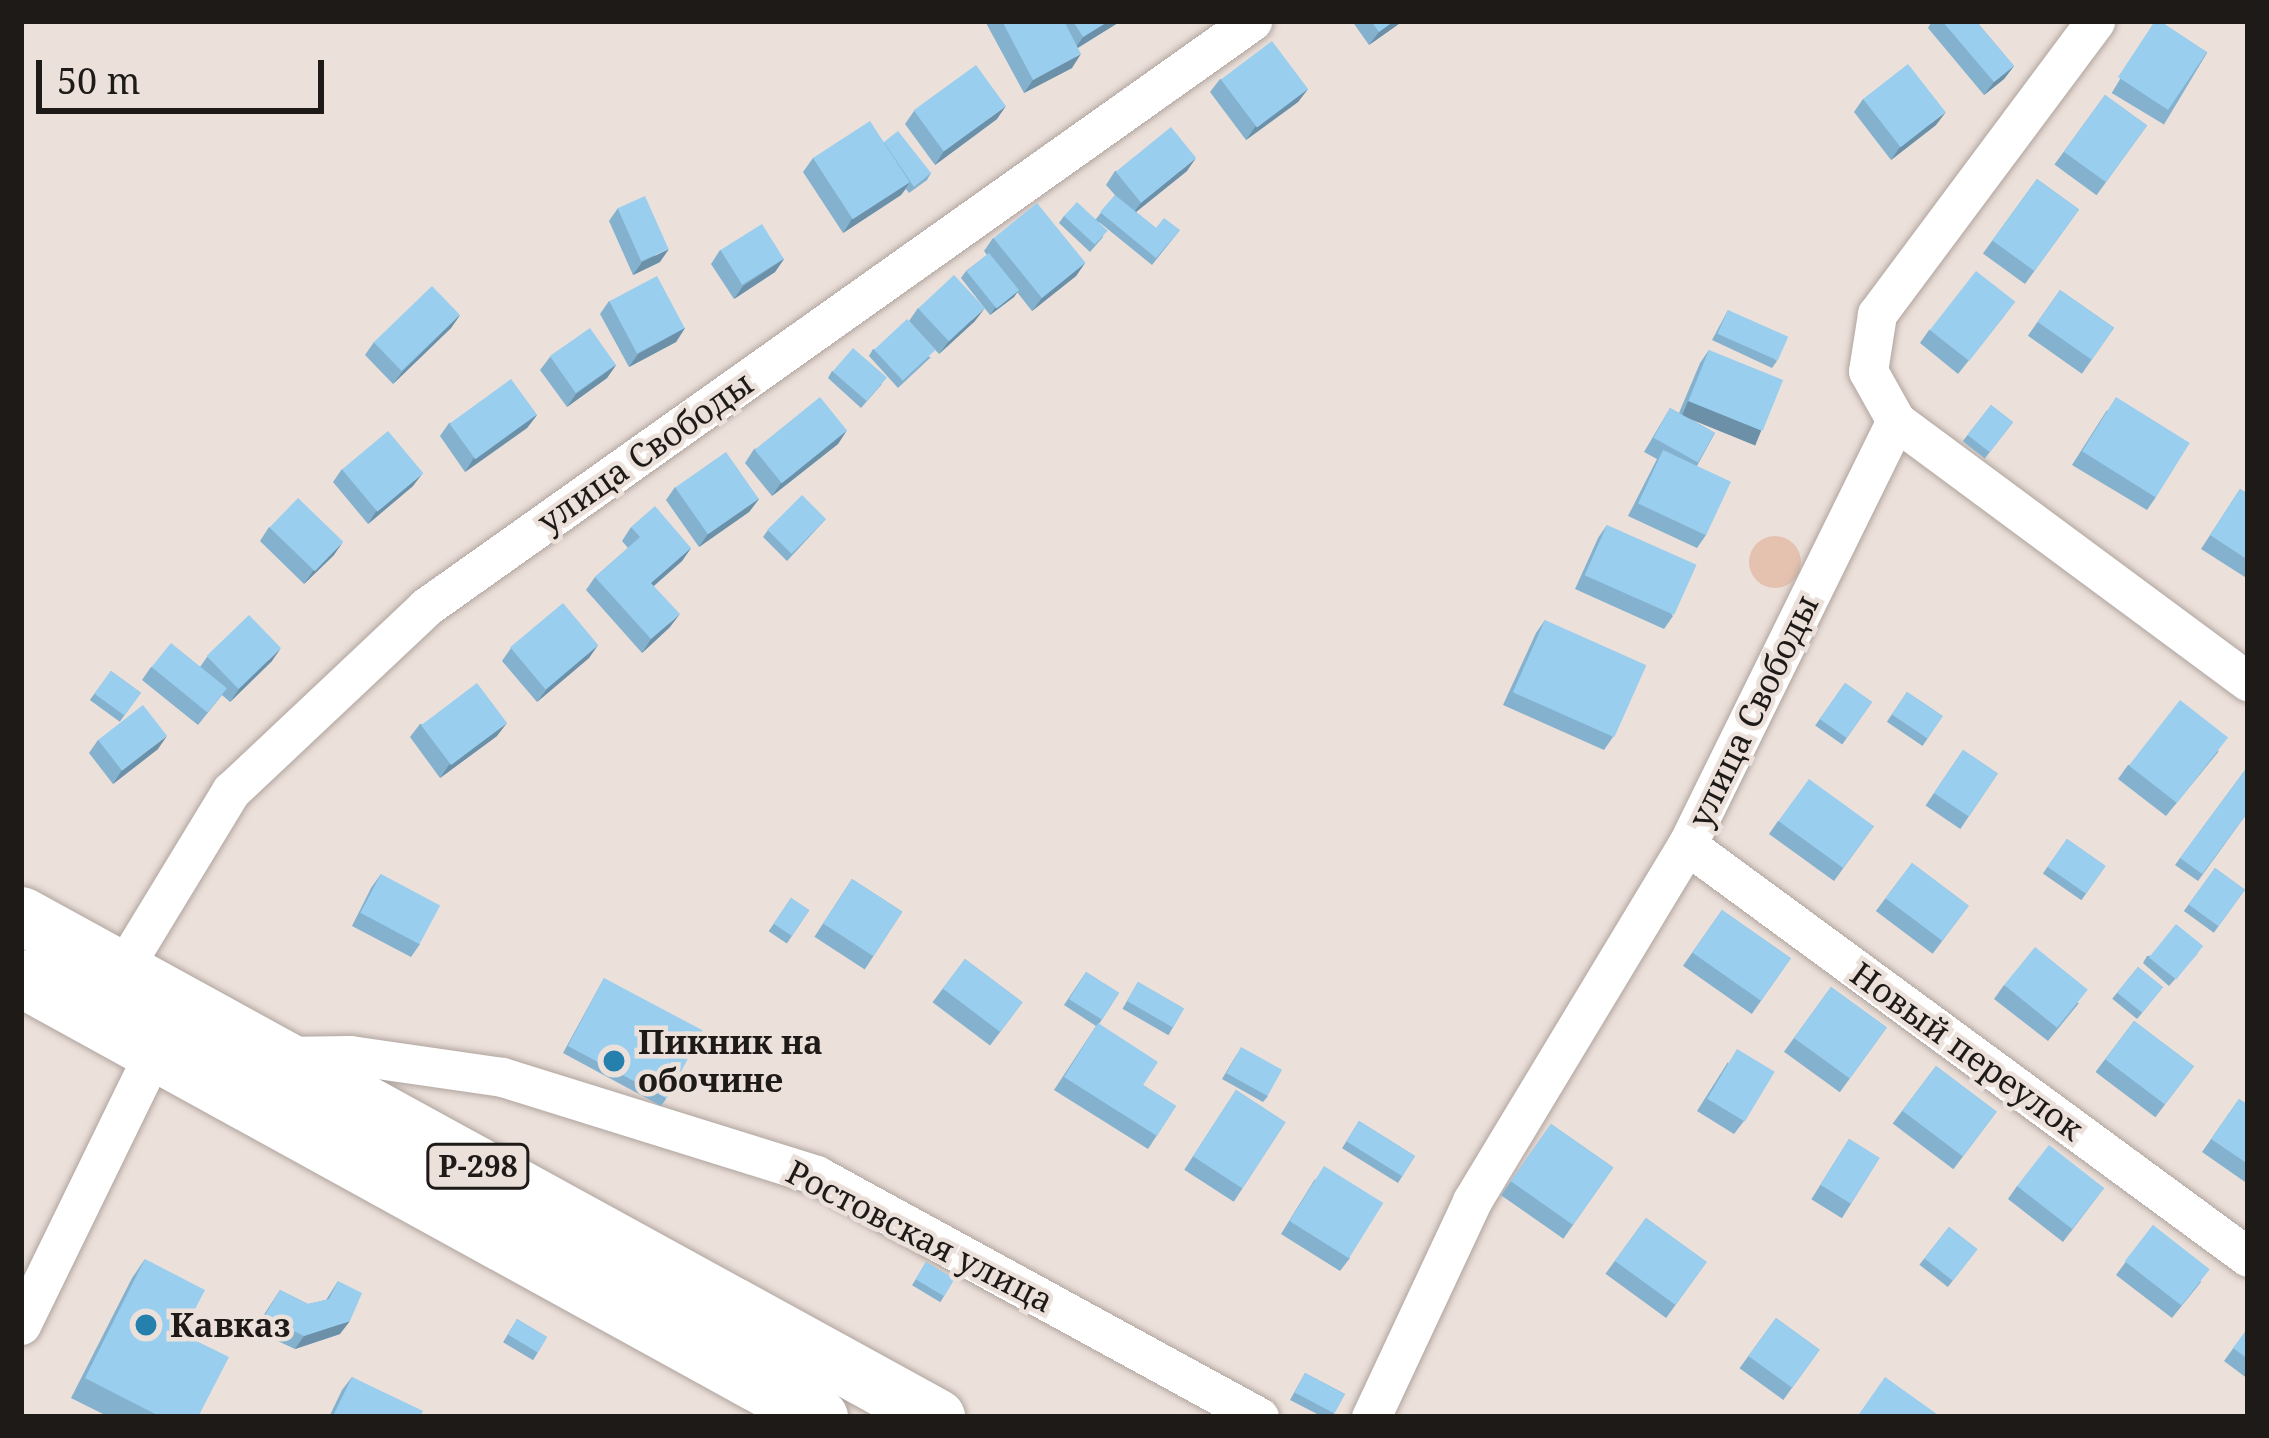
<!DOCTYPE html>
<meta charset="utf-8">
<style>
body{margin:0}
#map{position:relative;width:2269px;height:1438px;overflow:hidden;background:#ece0da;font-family:"Noto Serif",serif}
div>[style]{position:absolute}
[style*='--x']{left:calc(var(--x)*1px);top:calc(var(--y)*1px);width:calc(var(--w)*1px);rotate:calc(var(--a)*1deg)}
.green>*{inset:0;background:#e5c1af}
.round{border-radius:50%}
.roads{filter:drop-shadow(0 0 3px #afa49e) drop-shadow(0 0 3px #afa49e)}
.minor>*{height:39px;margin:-19.5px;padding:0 19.5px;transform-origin:19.5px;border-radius:19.5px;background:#fff}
.highway>*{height:57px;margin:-28.5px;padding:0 28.5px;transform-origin:28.5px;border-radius:28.5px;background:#fff}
.wall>*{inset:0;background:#84b1ce;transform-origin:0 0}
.shaded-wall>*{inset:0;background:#6b90a7;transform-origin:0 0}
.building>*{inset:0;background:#99ceef;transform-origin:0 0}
.dots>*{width:33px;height:33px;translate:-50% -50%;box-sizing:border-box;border:6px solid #ece0da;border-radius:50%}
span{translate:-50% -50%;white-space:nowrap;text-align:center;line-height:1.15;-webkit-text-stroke:9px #ece0da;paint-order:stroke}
.shield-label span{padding:3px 9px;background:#ece0da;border:3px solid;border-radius:9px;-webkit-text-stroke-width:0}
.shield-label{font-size:30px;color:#1e1a17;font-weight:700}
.street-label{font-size:33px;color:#1e1a17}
.poi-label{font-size:33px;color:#1e1a17;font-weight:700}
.left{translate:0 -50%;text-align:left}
.frame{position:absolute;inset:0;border:24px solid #1e1a17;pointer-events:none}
.scale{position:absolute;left:36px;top:60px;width:288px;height:54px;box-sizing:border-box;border:6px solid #1e1a17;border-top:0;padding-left:15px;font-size:36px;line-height:42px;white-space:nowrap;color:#1e1a17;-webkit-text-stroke:9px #ece0da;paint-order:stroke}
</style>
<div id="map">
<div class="green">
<i class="round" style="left:1749px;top:536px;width:52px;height:52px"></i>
</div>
<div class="roads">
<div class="minor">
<i style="--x:1896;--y:421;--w:438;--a:36.5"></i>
<i style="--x:1687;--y:845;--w:696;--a:36.29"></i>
<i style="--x:122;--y:970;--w:210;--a:-58.7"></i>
<i style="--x:231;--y:791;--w:268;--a:-43.3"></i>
<i style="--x:426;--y:607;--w:1013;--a:-35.35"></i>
<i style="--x:281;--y:1056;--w:69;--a:-0.8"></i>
<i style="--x:350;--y:1055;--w:154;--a:8.2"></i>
<i style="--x:502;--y:1077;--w:329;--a:17.3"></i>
<i style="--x:816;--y:1175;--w:505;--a:28.65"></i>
<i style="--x:21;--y:1325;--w:306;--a:-64"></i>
<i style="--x:1371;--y:1417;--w:238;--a:-64.9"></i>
<i style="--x:1472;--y:1201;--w:416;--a:-58.9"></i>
<i style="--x:1687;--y:845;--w:473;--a:-63.8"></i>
<i style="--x:1896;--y:421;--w:57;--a:-119.2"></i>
<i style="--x:1868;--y:371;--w:58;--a:-81"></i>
<i style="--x:1877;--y:314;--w:365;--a:-53.3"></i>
</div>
<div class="highway">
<i style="--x:21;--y:915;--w:1044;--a:28.75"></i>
<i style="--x:21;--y:978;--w:911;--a:28.82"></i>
</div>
</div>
<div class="wall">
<i style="clip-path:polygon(988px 21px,1121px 21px,1078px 48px,1072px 68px,1024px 93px,986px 23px)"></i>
<i style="clip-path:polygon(1352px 21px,1403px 21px,1369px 45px)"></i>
<i style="clip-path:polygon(1932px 21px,1976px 21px,2014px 66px,2004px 79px,1984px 95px,1928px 28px)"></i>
<i style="left:2155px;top:21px;width:61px;height:84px;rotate:31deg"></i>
<i style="clip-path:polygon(1220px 79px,1308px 89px,1298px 102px,1246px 140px,1210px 92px)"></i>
<i style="left:2105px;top:95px;width:52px;height:86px;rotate:36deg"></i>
<i style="clip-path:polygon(1863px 99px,1936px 125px,1891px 160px,1854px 112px)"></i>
<i style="clip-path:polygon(914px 111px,997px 119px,935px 165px,905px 124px)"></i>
<i style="clip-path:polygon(884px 142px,931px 173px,927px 180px,909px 193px,906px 189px,901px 195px,843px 233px,803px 172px,813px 158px)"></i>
<i style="clip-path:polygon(1115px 171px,1187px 171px,1136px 212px,1156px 228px,1180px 230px,1152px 265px,1099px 222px,1103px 237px,1090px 252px,1059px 223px,1064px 216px,1096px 219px,1115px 195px,1106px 185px)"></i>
<i style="left:2037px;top:179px;width:52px;height:92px;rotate:36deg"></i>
<i style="clip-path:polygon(618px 208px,660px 262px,633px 275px,609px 221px)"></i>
<i style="clip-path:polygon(993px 238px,1085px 263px,1076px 276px,1032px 311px,1017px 292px,1014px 297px,990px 315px,961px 278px,966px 271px,987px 255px,984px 251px)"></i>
<i style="clip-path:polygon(720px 250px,784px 259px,775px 272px,734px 299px,711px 264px)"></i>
<i style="left:2060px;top:290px;width:66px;height:56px;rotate:35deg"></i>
<i style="clip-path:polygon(609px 301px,685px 328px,676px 342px,629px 367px,600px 314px)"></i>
<i style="clip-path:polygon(918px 308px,975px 321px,939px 354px,909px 321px)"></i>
<i style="clip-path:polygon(1728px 310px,1777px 361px,1772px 368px,1712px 340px)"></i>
<i style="clip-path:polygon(460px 315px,451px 328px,393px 384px,365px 355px,374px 342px)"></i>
<i style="clip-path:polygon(2005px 315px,1958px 374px,1920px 343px,1929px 330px)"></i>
<i style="clip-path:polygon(873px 349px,931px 357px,898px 388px,869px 356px)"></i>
<i style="clip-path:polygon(1709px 350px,1761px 431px,1752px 444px,1687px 417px,1715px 433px,1697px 466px,1706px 535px,1697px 548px,1628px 516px,1657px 459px,1644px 452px,1670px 408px,1679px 413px,1700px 363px)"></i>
<i style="clip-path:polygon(550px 357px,616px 365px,607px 378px,567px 407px,540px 370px)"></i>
<i style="clip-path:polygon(832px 371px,882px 384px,861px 408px,828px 378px)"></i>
<i style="left:1991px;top:405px;width:28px;height:46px;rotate:38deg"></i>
<i style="clip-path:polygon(2107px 410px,2156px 497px,2147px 510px,2072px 465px)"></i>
<i style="clip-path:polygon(537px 415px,527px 428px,465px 472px,440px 436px,449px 423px)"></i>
<i style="clip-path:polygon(847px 430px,838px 444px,772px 496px,745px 463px,754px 449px)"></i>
<i style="clip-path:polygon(342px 469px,413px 486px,368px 524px,333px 482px)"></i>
<i style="clip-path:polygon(675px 487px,759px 499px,749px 512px,699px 547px,666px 500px)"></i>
<i style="clip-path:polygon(2240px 489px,2248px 494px,2248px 579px,2201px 549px)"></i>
<i style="clip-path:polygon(826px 519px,787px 561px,763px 537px,768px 530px)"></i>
<i style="clip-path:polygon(1607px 525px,1673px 616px,1664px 629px,1575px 589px,1598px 538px)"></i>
<i style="clip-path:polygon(269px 527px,334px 555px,304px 584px,260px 541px)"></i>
<i style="clip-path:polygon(631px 527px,691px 548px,682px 561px,654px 586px,670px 627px,642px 653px,586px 590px,595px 577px,628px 548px,622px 541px)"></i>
<i style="clip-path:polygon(1545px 620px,1613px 737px,1604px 750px,1503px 705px,1536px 633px)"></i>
<i style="clip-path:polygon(598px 645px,589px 658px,537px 702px,502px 661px,511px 648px)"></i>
<i style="clip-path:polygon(207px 657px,272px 661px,230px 702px,222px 695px,198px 725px,142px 680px,151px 667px,200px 667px)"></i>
<i style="left:111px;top:671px;width:37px;height:36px;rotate:36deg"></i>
<i style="left:1845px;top:683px;width:33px;height:52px;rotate:35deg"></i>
<i style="left:1907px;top:692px;width:43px;height:36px;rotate:34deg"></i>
<i style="clip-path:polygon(420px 724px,497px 736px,440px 778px,410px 737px)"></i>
<i style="clip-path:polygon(98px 740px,158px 749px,113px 784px,89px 753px)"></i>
<i style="left:1963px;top:750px;width:42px;height:67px;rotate:34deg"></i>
<i style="clip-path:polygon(2219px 751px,2166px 816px,2118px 779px,2128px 765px)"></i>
<i style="clip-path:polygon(2248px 766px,2248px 812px,2198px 881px,2175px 865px)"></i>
<i style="clip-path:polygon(1778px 821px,1874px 826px,1834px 881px,1769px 834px)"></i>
<i style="left:2067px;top:839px;width:47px;height:42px;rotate:35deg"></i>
<i style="left:1912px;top:863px;width:71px;height:60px;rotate:37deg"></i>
<i style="left:2215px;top:868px;width:37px;height:53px;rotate:36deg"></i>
<i style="clip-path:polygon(381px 874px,420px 944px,411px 957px,352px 926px,371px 888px)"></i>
<i style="left:852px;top:879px;width:60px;height:69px;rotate:33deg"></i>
<i style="left:791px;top:898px;width:22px;height:40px;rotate:34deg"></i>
<i style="left:1722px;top:910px;width:84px;height:68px;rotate:35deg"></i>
<i style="clip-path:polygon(2198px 953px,2169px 986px,2143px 963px,2147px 956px)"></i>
<i style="left:965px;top:959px;width:72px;height:54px;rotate:37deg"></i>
<i style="left:2138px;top:967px;width:32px;height:41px;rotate:39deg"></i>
<i style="clip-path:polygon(1086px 972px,1119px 993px,1099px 1024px,1143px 1085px,1176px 1106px,1148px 1149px,1054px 1090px,1096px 1026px,1064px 1005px)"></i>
<i style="clip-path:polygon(604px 978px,666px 1099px,661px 1106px,563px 1053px)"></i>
<i style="left:1138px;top:982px;width:53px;height:31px;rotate:30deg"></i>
<i style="clip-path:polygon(2004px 985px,2079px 1003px,2048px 1041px,1994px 999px)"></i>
<i style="left:1831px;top:987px;width:69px;height:80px;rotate:36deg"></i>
<i style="left:2134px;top:1021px;width:75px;height:64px;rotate:37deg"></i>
<i style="clip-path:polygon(1237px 1054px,1268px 1096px,1263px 1102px,1222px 1079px)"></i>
<i style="clip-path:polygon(1728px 1062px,1744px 1121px,1734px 1134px,1697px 1111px)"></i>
<i style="left:1936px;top:1066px;width:76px;height:72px;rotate:37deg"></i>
<i style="left:1236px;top:1090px;width:59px;height:95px;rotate:33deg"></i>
<i style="clip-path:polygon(2239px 1099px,2248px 1105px,2248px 1184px,2202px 1152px)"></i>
<i style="left:1359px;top:1121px;width:66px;height:32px;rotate:32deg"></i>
<i style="left:1551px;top:1124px;width:76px;height:87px;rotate:35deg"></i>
<i style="left:1849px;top:1139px;width:36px;height:71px;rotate:32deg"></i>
<i style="clip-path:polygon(1315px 1179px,1350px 1258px,1340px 1271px,1281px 1234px)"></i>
<i style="clip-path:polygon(2017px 1186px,2104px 1188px,2063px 1242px,2008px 1199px)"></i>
<i style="left:1646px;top:1218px;width:75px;height:69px;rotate:36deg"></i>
<i style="clip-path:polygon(2153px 1225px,2201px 1282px,2172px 1318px,2116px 1275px)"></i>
<i style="left:1949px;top:1227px;width:36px;height:48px;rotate:38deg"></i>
<i style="clip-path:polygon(145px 1259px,182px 1334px,198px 1417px,109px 1417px,71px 1398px,132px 1278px)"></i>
<i style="left:926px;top:1262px;width:33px;height:27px;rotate:31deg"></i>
<i style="clip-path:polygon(338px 1281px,340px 1334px,295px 1349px,254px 1330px,280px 1290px,308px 1304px,326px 1300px)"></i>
<i style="left:1776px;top:1318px;width:54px;height:62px;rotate:36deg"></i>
<i style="left:517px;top:1319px;width:35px;height:27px;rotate:31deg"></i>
<i style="clip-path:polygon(2248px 1328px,2248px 1379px,2224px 1361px)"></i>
<i style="clip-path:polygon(1305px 1373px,1345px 1394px,1332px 1417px,1323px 1417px,1290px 1400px)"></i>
<i style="clip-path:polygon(352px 1377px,420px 1417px,329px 1417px,342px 1390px)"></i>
</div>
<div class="shaded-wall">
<i style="clip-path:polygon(1109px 21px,1121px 21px,1074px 50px,1083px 37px)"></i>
<i style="clip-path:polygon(1394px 21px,1403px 21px,1369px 45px,1379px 32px)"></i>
<i style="clip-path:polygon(1081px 54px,1072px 68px,1024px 93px,1033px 80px)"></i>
<i style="clip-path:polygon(2014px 66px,2004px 79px,1984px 95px,1994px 82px)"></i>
<i style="clip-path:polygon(1308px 89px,1298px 102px,1246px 140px,1255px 127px)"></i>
<i style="clip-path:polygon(1006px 106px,997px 119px,935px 165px,944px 151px)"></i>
<i style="clip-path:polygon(1946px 112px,1936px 125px,1891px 160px,1900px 147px)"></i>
<i style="clip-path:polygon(1196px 158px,1187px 171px,1131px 216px,1141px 203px)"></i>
<i style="clip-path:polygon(910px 182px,901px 195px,843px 233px,852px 219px)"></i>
<i style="clip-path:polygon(669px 249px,660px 262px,633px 275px,642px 262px)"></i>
<i style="clip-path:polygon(784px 259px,775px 272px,734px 299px,743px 286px)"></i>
<i style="clip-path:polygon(1085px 263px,1076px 276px,1032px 311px,1042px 298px)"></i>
<i style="clip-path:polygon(1019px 290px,1014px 297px,990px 315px,995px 308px)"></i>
<i style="clip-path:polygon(985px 308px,975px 321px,939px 354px,949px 341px)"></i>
<i style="clip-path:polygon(460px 315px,451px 328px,393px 384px,403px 371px)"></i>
<i style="clip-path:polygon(685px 328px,676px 342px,629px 367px,638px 354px)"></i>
<i style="clip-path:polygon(616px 365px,607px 378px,567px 407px,576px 394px)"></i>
<i style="left:1688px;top:401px;width:79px;height:16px;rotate:22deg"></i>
<i style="clip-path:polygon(537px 415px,527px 428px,465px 472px,474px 458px)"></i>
<i style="clip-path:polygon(847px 430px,838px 444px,772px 496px,781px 483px)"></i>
<i style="clip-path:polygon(423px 473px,413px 486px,368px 524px,377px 510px)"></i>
<i style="clip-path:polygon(759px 499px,749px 512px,699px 547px,708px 534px)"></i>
<i style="clip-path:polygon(343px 542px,334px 555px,304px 584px,313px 571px)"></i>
<i style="clip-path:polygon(691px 548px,682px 561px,642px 596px,651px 583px)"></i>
<i style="clip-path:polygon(680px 614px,670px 627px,642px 653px,651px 639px)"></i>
<i style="clip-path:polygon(598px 645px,589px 658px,537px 702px,547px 689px)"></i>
<i style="clip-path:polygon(281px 648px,272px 661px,230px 702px,239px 689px)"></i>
<i style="clip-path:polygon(507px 723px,497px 736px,440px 778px,449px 765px)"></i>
<i style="clip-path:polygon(167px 736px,158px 749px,113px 784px,122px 770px)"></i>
<i style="clip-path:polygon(350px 1321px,340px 1334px,295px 1349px,304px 1336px)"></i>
</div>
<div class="building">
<i style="clip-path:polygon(1002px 21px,1064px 21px,1081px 54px,1033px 80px)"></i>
<i style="clip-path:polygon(1073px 21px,1109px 21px,1083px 37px)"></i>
<i style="clip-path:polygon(1371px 21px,1394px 21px,1379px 32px)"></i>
<i style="clip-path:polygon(1942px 21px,1976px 21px,2014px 66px,1994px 82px)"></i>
<i style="clip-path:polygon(2155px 21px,2160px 21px,2207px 52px,2168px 110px,2118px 77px)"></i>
<i style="left:1272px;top:41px;width:60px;height:64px;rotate:53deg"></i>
<i style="left:1908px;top:64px;width:61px;height:57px;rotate:52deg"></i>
<i style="left:976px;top:65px;width:51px;height:77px;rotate:54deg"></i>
<i style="left:2105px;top:95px;width:52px;height:70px;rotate:36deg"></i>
<i style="left:870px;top:121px;width:73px;height:68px;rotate:57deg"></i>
<i style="left:1171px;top:127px;width:40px;height:71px;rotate:51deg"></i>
<i style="clip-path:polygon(898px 131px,931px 173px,914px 187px,884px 142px)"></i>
<i style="left:2037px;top:179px;width:52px;height:76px;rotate:36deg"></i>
<i style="clip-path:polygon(1115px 195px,1156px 228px,1164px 218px,1180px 230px,1156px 258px,1100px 212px)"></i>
<i style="left:645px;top:196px;width:58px;height:30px;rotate:66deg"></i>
<i style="left:1077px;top:202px;width:42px;height:19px;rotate:43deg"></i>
<i style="left:1037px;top:203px;width:77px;height:56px;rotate:51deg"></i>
<i style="left:762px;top:224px;width:41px;height:49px;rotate:58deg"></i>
<i style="left:989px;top:253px;width:48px;height:29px;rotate:51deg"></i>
<i style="left:1976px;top:271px;width:50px;height:75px;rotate:38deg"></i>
<i style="left:954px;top:275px;width:45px;height:49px;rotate:47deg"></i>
<i style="left:657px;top:276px;width:59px;height:54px;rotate:62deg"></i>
<i style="left:432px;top:286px;width:40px;height:81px;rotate:46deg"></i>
<i style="left:2060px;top:290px;width:66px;height:39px;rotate:35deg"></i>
<i style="left:1728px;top:310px;width:66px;height:26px;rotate:24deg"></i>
<i style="left:907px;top:319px;width:42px;height:45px;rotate:47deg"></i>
<i style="left:590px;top:328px;width:45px;height:49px;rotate:55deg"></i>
<i style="left:853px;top:348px;width:45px;height:31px;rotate:41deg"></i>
<i style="left:1709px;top:350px;width:80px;height:55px;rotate:22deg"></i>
<i style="left:511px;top:379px;width:44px;height:76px;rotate:54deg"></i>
<i style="left:820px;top:397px;width:43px;height:84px;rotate:51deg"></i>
<i style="left:2116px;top:397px;width:87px;height:64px;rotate:32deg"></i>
<i style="left:1991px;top:405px;width:28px;height:38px;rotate:38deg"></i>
<i style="left:1670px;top:408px;width:51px;height:34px;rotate:29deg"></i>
<i style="left:388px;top:431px;width:55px;height:60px;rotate:50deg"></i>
<i style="left:1663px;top:450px;width:75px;height:59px;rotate:25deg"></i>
<i style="left:726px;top:452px;width:57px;height:62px;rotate:55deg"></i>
<i style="clip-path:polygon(2240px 489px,2248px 494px,2248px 560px,2210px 535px)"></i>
<i style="left:802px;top:495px;width:34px;height:49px;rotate:45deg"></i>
<i style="left:298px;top:498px;width:63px;height:41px;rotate:44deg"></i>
<i style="clip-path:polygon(655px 506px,691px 548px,651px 583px,680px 614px,651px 639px,595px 577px,640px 537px,631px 527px)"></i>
<i style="left:1607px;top:525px;width:98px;height:55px;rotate:24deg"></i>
<i style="left:563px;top:603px;width:55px;height:69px;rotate:50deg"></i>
<i style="left:249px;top:615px;width:46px;height:59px;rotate:46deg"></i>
<i style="left:1545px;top:620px;width:111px;height:79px;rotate:24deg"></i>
<i style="left:171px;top:643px;width:72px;height:31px;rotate:39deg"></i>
<i style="left:111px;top:671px;width:37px;height:28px;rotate:36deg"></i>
<i style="left:477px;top:683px;width:50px;height:70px;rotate:53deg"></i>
<i style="left:1845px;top:683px;width:33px;height:44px;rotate:35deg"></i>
<i style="left:1907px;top:692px;width:43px;height:27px;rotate:34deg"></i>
<i style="left:2180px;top:700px;width:61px;height:83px;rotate:38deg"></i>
<i style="left:143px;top:705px;width:39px;height:57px;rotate:52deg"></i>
<i style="left:1963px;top:750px;width:42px;height:52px;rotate:34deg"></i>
<i style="clip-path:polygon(2248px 766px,2248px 812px,2202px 874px,2180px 858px)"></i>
<i style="left:1809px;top:779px;width:80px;height:52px;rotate:36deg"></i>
<i style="left:2067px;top:839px;width:47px;height:34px;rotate:35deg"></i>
<i style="left:1912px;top:863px;width:71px;height:44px;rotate:37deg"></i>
<i style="left:2215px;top:868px;width:37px;height:45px;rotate:36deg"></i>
<i style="left:381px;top:874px;width:67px;height:44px;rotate:28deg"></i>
<i style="left:852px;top:879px;width:60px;height:53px;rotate:33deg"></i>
<i style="left:791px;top:898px;width:22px;height:31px;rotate:34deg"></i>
<i style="left:1722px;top:910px;width:84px;height:52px;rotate:35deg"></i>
<i style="left:2176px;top:924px;width:35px;height:43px;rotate:39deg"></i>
<i style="left:2035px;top:947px;width:68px;height:49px;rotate:39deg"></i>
<i style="left:965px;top:959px;width:72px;height:37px;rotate:37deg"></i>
<i style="left:2138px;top:967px;width:32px;height:33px;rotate:39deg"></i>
<i style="left:1086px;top:972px;width:39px;height:32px;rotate:32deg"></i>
<i style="left:604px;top:978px;width:112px;height:77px;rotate:28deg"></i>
<i style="left:1138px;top:982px;width:53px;height:22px;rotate:30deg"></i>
<i style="left:1831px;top:987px;width:69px;height:63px;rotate:36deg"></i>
<i style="left:2134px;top:1021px;width:75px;height:48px;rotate:37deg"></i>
<i style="clip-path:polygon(1098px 1023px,1158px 1062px,1143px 1085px,1176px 1106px,1157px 1136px,1064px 1077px)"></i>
<i style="left:1241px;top:1047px;width:47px;height:30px;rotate:29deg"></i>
<i style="left:1737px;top:1049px;width:44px;height:58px;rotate:31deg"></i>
<i style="left:1936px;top:1066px;width:76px;height:56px;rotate:37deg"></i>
<i style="left:1236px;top:1090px;width:59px;height:79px;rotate:33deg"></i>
<i style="clip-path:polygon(2239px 1099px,2248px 1105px,2248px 1164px,2211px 1139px)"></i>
<i style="left:1359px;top:1121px;width:66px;height:24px;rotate:32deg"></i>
<i style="left:1551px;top:1124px;width:76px;height:70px;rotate:35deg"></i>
<i style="left:1849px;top:1139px;width:36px;height:54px;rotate:32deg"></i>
<i style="left:2049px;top:1145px;width:70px;height:52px;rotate:38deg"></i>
<i style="left:1324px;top:1166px;width:70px;height:65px;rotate:32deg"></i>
<i style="left:1646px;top:1218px;width:75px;height:53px;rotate:36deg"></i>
<i style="left:2153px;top:1225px;width:72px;height:46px;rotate:38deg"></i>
<i style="left:1949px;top:1227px;width:36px;height:40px;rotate:38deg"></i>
<i style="clip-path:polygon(145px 1259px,205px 1290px,182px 1334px,229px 1357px,198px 1417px,161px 1417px,85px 1378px)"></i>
<i style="left:926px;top:1262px;width:33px;height:20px;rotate:31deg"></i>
<i style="clip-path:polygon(338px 1281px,362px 1293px,350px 1321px,304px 1336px,264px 1317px,280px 1290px,308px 1304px,329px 1299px)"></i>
<i style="left:1776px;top:1318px;width:54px;height:47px;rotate:36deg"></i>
<i style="left:517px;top:1319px;width:35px;height:18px;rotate:31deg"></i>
<i style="clip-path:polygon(2248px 1328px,2248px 1359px,2233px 1348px)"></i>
<i style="left:1305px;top:1373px;width:45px;height:22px;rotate:28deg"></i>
<i style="clip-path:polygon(352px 1377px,423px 1411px,420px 1417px,341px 1417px,334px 1414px)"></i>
<i style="clip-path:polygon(1885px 1377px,1941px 1417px,1857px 1417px)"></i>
</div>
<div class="dots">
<i style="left:614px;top:1061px;background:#2680ae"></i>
<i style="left:146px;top:1325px;background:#2680ae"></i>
</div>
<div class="shield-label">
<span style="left:478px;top:1166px">Р-298</span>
</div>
<div class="street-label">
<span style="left:645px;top:452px;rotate:-35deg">улица Свободы</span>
<span style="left:1753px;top:711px;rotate:-64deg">улица Свободы</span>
<span style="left:1967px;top:1051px;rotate:36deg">Новый переулок</span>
<span style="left:920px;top:1236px;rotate:27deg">Ростовская улица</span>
</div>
<div class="poi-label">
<span class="left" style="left:638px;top:1061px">Пикник на<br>обочине</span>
<span class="left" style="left:170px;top:1325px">Кавказ</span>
</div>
<div class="frame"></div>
<div class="scale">50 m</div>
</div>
